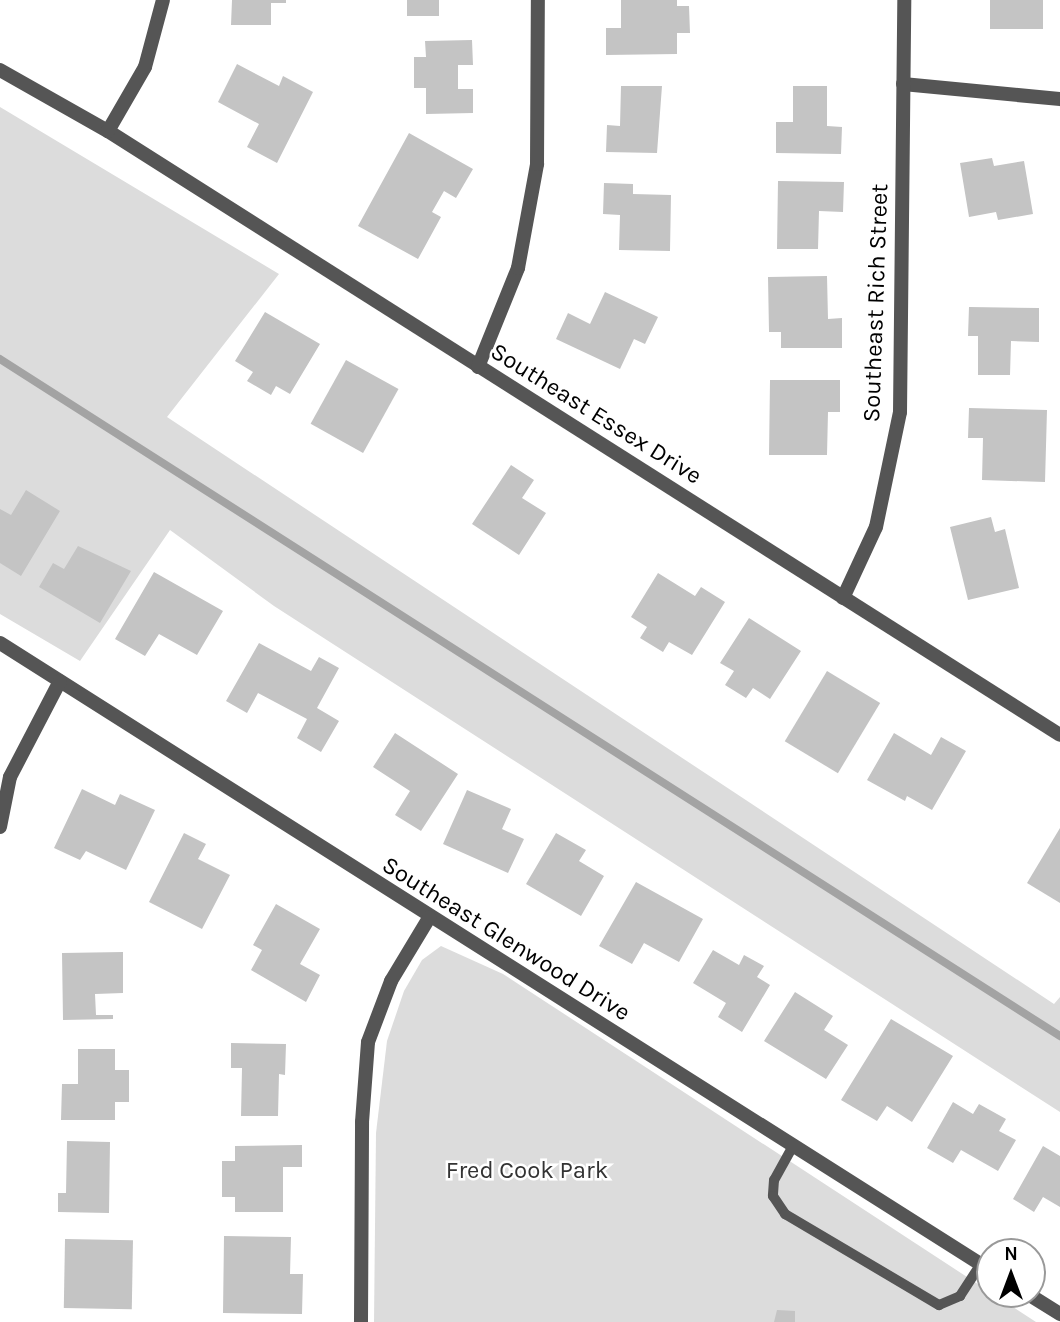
<!DOCTYPE html>
<style>
body{margin:0}
#map{position:relative;width:1060px;height:1322px;overflow:hidden;background:#fff;font-family:Karla,sans-serif}
div>[style]{position:absolute}
[style*='--x']{left:calc(var(--x)*1px);top:calc(var(--y)*1px);width:calc(var(--w)*1px);rotate:calc(var(--a)*1deg)}
.green>*{inset:0;background:#dcdcdc}
.stream>*{height:8px;margin:-4px;padding:0 4px;transform-origin:4px;border-radius:4px;background:#a3a3a3}
.building>*{inset:0;background:#c4c4c4;transform-origin:0 0}
.service>*{height:10px;margin:-5px;padding:0 5px;transform-origin:5px;border-radius:5px;background:#555}
.minor>*{height:14px;margin:-7px;padding:0 7px;transform-origin:7px;border-radius:7px;background:#555}
span{translate:-50% -50%;white-space:nowrap;text-align:center;line-height:1.15;-webkit-text-stroke:5px #fff;paint-order:stroke}
.street-label{font-size:24px;color:#000}
.park-label{font-size:24px;color:#333}
.north{position:absolute;left:976px;top:1238px;width:70px;height:70px;box-sizing:border-box;background:#fff;border:2px solid #999;border-radius:50%;rotate:0deg;font-size:19px;font-weight:700;line-height:28px;text-align:center;color:#000}
.north::after{content:'';display:block;margin:auto;width:24px;height:32px;background:#000;clip-path:polygon(50% 0,100% 100%,50% 72%,0 100%)}
</style>
<div id="map">
<div class="green">
<i style="clip-path:polygon(0 107px,279px 274px,167px 417px,1054px 1004px,1060px 997px,1060px 1112px,274px 606px,170px 530px,80px 661px,0 614px)"></i>
<i style="clip-path:polygon(441px 946px,503px 974px,1036px 1322px,374px 1322px,376px 1133px,387px 1041px,404px 991px,422px 960px)"></i>
</div>
<div class="stream">
<i style="--x:0;--y:359;--w:1258;--a:32.57"></i>
</div>
<div class="building">
<i style="clip-path:polygon(232px 0,286px 0,286px 3px,271px 3px,271px 25px,231px 25px)"></i>
<i style="left:407px;top:0;width:32px;height:16px"></i>
<i style="clip-path:polygon(621px 0,677px 0,677px 6px,689px 6px,690px 33px,677px 33px,677px 54px,606px 55px,606px 28px,621px 28px)"></i>
<i style="left:990px;top:0;width:53px;height:29px"></i>
<i style="clip-path:polygon(472px 40px,473px 65px,458px 65px,458px 89px,473px 89px,473px 113px,426px 114px,426px 88px,414px 88px,414px 57px,426px 57px,425px 41px)"></i>
<i style="clip-path:polygon(237px 64px,279px 86px,283px 76px,313px 92px,277px 163px,247px 147px,259px 124px,218px 102px)"></i>
<i style="clip-path:polygon(621px 86px,662px 86px,657px 153px,606px 152px,607px 125px,620px 126px)"></i>
<i style="clip-path:polygon(793px 86px,827px 86px,827px 126px,842px 127px,841px 154px,776px 153px,776px 122px,793px 122px)"></i>
<i style="clip-path:polygon(409px 133px,473px 169px,456px 198px,444px 191px,432px 212px,441px 217px,418px 259px,358px 226px)"></i>
<i style="clip-path:polygon(992px 158px,994px 166px,1024px 161px,1033px 214px,998px 220px,996px 212px,969px 217px,960px 163px)"></i>
<i style="clip-path:polygon(778px 181px,844px 182px,843px 212px,819px 211px,818px 249px,777px 249px)"></i>
<i style="clip-path:polygon(604px 183px,633px 184px,633px 194px,671px 195px,670px 251px,619px 250px,620px 215px,603px 214px)"></i>
<i style="clip-path:polygon(827px 276px,828px 319px,842px 318px,842px 348px,781px 348px,781px 332px,769px 332px,768px 277px)"></i>
<i style="clip-path:polygon(605px 292px,658px 317px,645px 344px,634px 339px,620px 369px,556px 339px,568px 313px,590px 324px)"></i>
<i style="clip-path:polygon(969px 307px,1039px 308px,1039px 342px,1011px 341px,1010px 375px,978px 375px,978px 336px,968px 336px)"></i>
<i style="clip-path:polygon(265px 312px,320px 344px,290px 394px,276px 386px,271px 395px,247px 381px,253px 372px,235px 361px)"></i>
<i style="left:346px;top:360px;width:60px;height:73px;rotate:29deg"></i>
<i style="clip-path:polygon(770px 380px,840px 380px,840px 412px,828px 412px,827px 455px,769px 455px)"></i>
<i style="clip-path:polygon(969px 408px,1047px 410px,1045px 482px,982px 480px,983px 438px,968px 438px)"></i>
<i style="clip-path:polygon(511px 465px,534px 480px,522px 498px,546px 513px,519px 555px,472px 524px)"></i>
<i style="clip-path:polygon(26px 490px,60px 511px,21px 576px,0 563px,0 509px,11px 515px)"></i>
<i style="clip-path:polygon(991px 517px,995px 532px,1005px 529px,1019px 588px,968px 600px,950px 527px)"></i>
<i style="clip-path:polygon(78px 546px,131px 571px,100px 623px,39px 587px,53px 563px,64px 569px)"></i>
<i style="clip-path:polygon(154px 572px,223px 611px,197px 655px,159px 634px,145px 656px,115px 639px)"></i>
<i style="clip-path:polygon(658px 573px,695px 596px,701px 587px,725px 602px,692px 655px,669px 642px,663px 652px,640px 638px,647px 627px,631px 617px)"></i>
<i style="clip-path:polygon(749px 618px,801px 651px,770px 699px,753px 688px,746px 698px,725px 685px,734px 671px,720px 663px)"></i>
<i style="clip-path:polygon(259px 643px,311px 671px,319px 657px,339px 668px,317px 708px,339px 721px,321px 752px,297px 738px,307px 719px,258px 693px,247px 713px,226px 701px)"></i>
<i style="left:827px;top:671px;width:62px;height:82px;rotate:31deg"></i>
<i style="clip-path:polygon(395px 733px,458px 774px,421px 831px,395px 815px,410px 791px,373px 767px)"></i>
<i style="clip-path:polygon(894px 733px,931px 755px,941px 737px,966px 751px,932px 810px,907px 796px,905px 801px,867px 780px)"></i>
<i style="clip-path:polygon(82px 789px,115px 805px,120px 794px,155px 810px,126px 870px,86px 851px,80px 860px,54px 848px)"></i>
<i style="clip-path:polygon(467px 790px,511px 809px,502px 829px,524px 839px,508px 873px,443px 844px)"></i>
<i style="clip-path:polygon(1060px 828px,1060px 903px,1027px 883px)"></i>
<i style="clip-path:polygon(184px 833px,206px 844px,198px 859px,230px 875px,202px 929px,149px 902px)"></i>
<i style="clip-path:polygon(556px 833px,586px 850px,579px 861px,604px 876px,581px 916px,526px 884px)"></i>
<i style="clip-path:polygon(636px 882px,703px 919px,679px 962px,644px 943px,632px 964px,599px 946px)"></i>
<i style="clip-path:polygon(276px 904px,320px 929px,300px 964px,320px 975px,306px 1002px,251px 970px,262px 950px,253px 945px)"></i>
<i style="clip-path:polygon(713px 950px,739px 965px,744px 955px,764px 966px,757px 977px,770px 985px,742px 1032px,718px 1017px,726px 1003px,693px 983px)"></i>
<i style="clip-path:polygon(123px 952px,123px 993px,95px 994px,96px 1015px,113px 1015px,113px 1019px,63px 1020px,62px 953px)"></i>
<i style="clip-path:polygon(795px 992px,833px 1016px,824px 1030px,848px 1045px,826px 1079px,764px 1041px)"></i>
<i style="clip-path:polygon(891px 1019px,953px 1056px,912px 1122px,887px 1106px,877px 1121px,841px 1100px)"></i>
<i style="clip-path:polygon(231px 1043px,286px 1044px,285px 1075px,279px 1074px,278px 1116px,241px 1116px,242px 1068px,231px 1068px)"></i>
<i style="clip-path:polygon(78px 1049px,115px 1049px,115px 1070px,129px 1070px,129px 1102px,115px 1102px,115px 1120px,61px 1120px,62px 1084px,78px 1084px)"></i>
<i style="clip-path:polygon(953px 1102px,973px 1114px,979px 1104px,1006px 1119px,999px 1131px,1016px 1140px,998px 1171px,961px 1150px,953px 1163px,927px 1148px)"></i>
<i style="clip-path:polygon(67px 1141px,110px 1142px,109px 1213px,58px 1212px,58px 1193px,66px 1193px)"></i>
<i style="clip-path:polygon(302px 1145px,302px 1167px,283px 1167px,283px 1212px,235px 1212px,235px 1197px,222px 1197px,222px 1161px,235px 1161px,235px 1146px)"></i>
<i style="clip-path:polygon(1043px 1146px,1060px 1156px,1060px 1207px,1043px 1197px,1034px 1212px,1013px 1199px)"></i>
<i style="clip-path:polygon(224px 1236px,291px 1237px,290px 1274px,303px 1274px,302px 1314px,223px 1313px)"></i>
<i style="left:65px;top:1239px;width:68px;height:69px;rotate:1deg"></i>
<i style="clip-path:polygon(777px 1310px,795px 1311px,795px 1322px,774px 1322px)"></i>
</div>
<div class="service">
<i style="--x:793;--y:1146;--w:39;--a:119"></i>
<i style="--x:774;--y:1180;--w:16;--a:94"></i>
<i style="--x:773;--y:1196;--w:22;--a:56"></i>
<i style="--x:785;--y:1214;--w:179;--a:30.6"></i>
<i style="--x:939;--y:1305;--w:23;--a:-23"></i>
<i style="--x:960;--y:1296;--w:38;--a:-57"></i>
</div>
<div class="minor">
<i style="--x:0;--y:70;--w:124;--a:29.5"></i>
<i style="--x:108;--y:131;--w:1127;--a:32.39"></i>
<i style="--x:903;--y:84;--w:158;--a:5.5"></i>
<i style="--x:108;--y:131;--w:74;--a:-60"></i>
<i style="--x:145;--y:67;--w:69;--a:-75"></i>
<i style="--x:478;--y:367;--w:107;--a:-68"></i>
<i style="--x:518;--y:268;--w:106;--a:-79.6"></i>
<i style="--x:537;--y:164;--w:164;--a:-89.7"></i>
<i style="--x:843;--y:598;--w:78;--a:-65.1"></i>
<i style="--x:876;--y:527;--w:117;--a:-78.2"></i>
<i style="--x:900;--y:412;--w:412;--a:-89.4"></i>
<i style="--x:0;--y:643;--w:1172;--a:32.35"></i>
<i style="--x:0;--y:827;--w:51;--a:-78.7"></i>
<i style="--x:10;--y:777;--w:108;--a:-62.5"></i>
<i style="--x:1028;--y:1294;--w:38;--a:32"></i>
<i style="--x:361;--y:1322;--w:200;--a:-89.7"></i>
<i style="--x:362;--y:1122;--w:80;--a:-85.7"></i>
<i style="--x:368;--y:1042;--w:65;--a:-69.3"></i>
<i style="--x:391;--y:981;--w:74;--a:-58.9"></i>
</div>
<div class="street-label">
<span style="left:876px;top:303px;rotate:-88deg">Southeast Rich Street</span>
<span style="left:596px;top:414px;rotate:32deg">Southeast Essex Drive</span>
<span style="left:506px;top:939px;rotate:32deg">Southeast Glenwood Drive</span>
</div>
<div class="park-label">
<span style="left:527px;top:1171px">Fred Cook Park</span>
</div>
<div class="north">N</div>
</div>
